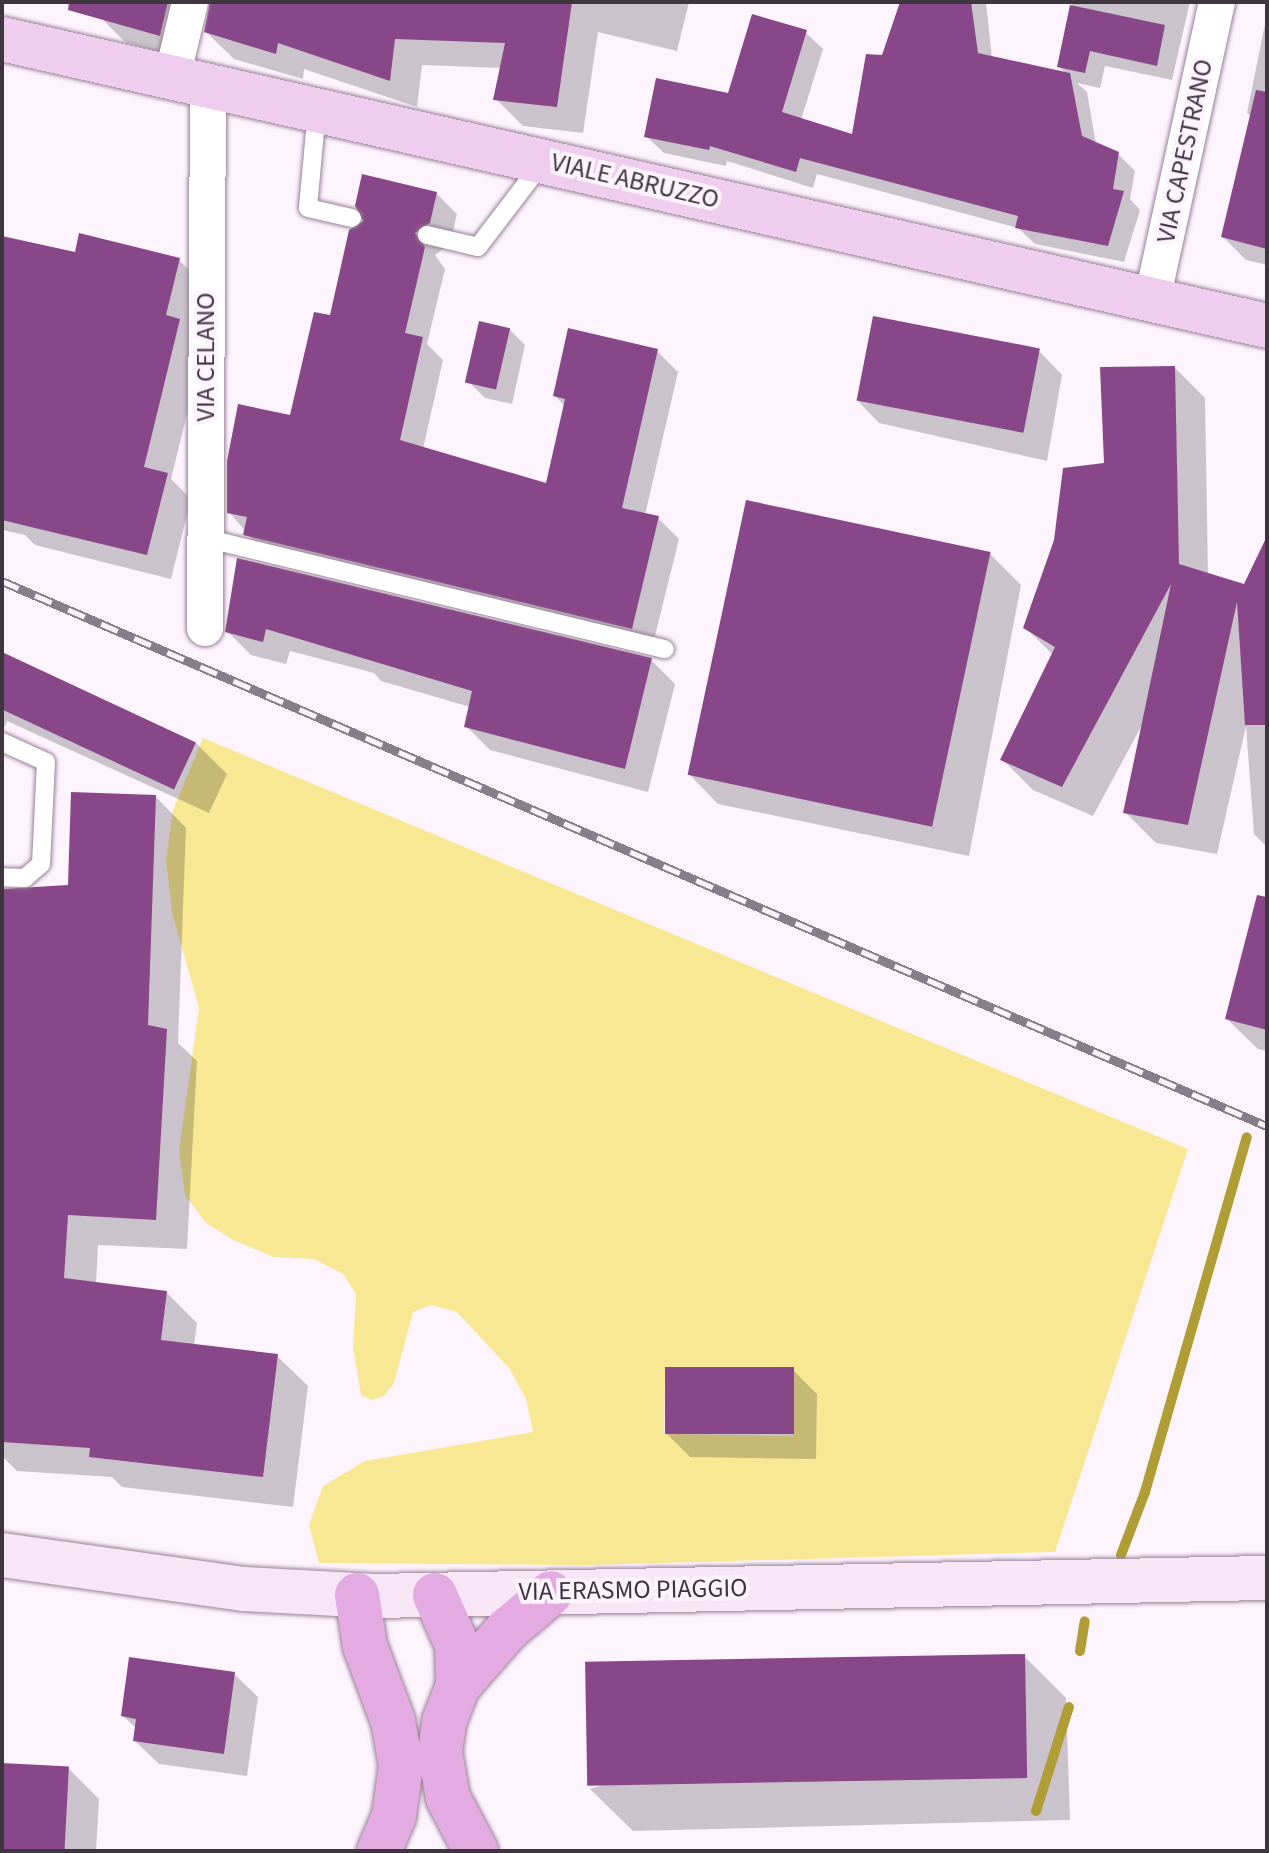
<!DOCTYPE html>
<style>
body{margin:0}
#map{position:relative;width:1269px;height:1853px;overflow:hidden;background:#fef4fe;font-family:"Source Sans 3",sans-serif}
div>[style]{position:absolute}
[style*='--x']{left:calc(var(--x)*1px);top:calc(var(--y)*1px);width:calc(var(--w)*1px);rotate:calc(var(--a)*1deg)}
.green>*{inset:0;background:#f8e894}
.shadow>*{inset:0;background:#0003}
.stream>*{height:10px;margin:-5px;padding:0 5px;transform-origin:5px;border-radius:5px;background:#b09d35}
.building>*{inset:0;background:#874788;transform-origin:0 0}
.roads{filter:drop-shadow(0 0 2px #988197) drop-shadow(0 0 2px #988197)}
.lane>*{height:18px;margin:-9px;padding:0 9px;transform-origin:9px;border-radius:9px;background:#fff}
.street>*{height:36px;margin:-18px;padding:0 18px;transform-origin:18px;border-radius:18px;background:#fff}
.secondary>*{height:44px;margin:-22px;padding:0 22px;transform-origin:22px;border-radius:22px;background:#f7e6f6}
.primary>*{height:44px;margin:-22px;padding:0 22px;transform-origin:22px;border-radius:22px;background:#eecdee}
.highway>*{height:44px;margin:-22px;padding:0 22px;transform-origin:22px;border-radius:22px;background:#e3abe2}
.rail>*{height:9px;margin-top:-4.5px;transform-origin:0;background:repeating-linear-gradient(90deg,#fef4fe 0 18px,#887e88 0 36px);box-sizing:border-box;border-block:2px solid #887e88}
span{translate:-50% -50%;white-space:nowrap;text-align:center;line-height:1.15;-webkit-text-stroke:8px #fef4fe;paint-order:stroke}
.street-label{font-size:26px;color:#3e353e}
.frame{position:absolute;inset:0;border:4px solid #3e353e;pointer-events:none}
</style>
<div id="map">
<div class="green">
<i style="clip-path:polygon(evenodd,203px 738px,1188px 1149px,1055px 1552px,588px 1565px,319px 1563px,309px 1525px,323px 1486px,365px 1461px,533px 1432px,526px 1399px,509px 1368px,457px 1312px,431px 1305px,413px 1312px,394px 1383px,384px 1396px,372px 1400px,361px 1395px,353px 1347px,356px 1294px,343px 1274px,314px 1259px,274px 1257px,233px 1240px,206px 1223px,185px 1195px,179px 1151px,199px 1008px,172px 912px,166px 860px,173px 810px,203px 738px,665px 1367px,793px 1368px,793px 1436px,664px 1434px,665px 1367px)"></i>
</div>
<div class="shadow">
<i style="clip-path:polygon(106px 2px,201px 2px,184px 59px,125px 42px,101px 18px)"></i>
<i style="clip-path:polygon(209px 2px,689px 2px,677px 51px,598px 32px,583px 133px,523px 126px,496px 99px,502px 68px,422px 65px,417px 107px,304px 69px,303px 79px,234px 59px,206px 32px)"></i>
<i style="clip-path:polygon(903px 2px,986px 2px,992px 58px,1067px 74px,1059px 67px,1073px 2px,1190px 2px,1172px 80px,1105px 66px,1100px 88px,1077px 83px,1087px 92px,1096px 144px,1117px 153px,1135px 171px,1130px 199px,1140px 210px,1124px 262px,1035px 244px,1018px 228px,817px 174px,813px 188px,727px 161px,726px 166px,664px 153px,646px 136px,729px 95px,805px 32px,823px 49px,801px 120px,853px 137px)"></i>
<i style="clip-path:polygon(1267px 14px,1267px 265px,1246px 260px,1223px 237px,1252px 118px,1247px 113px)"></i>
<i style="clip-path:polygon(436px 193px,457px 214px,450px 244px,435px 255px,445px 269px,427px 344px,443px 360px,423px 449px,547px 486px,565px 406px,555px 396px,657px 351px,678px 372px,645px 515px,658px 518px,679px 539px,652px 648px,266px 555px,229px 512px,291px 417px,331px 317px)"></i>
<i style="clip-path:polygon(2px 238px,76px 254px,179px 260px,203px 284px,204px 345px,171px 479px,191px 499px,171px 579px,35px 545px,25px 535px,2px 530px)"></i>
<i style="clip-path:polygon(509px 329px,525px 345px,512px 404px,485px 398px,469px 382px)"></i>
<i style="clip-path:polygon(1039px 351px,1062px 375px,1047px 461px,879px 423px,856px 399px)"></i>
<i style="clip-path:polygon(1175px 368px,1205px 398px,1208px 575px,1245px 586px,1267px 541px,1267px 847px,1254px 834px,1246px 726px,1217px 854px,1156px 843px,1125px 812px,1143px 723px,1093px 816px,1033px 790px,1003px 760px,1053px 655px,1026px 628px,1106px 465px)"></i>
<i style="clip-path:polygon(990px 554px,1021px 585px,969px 856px,718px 804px,688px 773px)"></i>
<i style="clip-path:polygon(239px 561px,651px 660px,675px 684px,648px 792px,490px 750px,466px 726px,470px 707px,381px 681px,374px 673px,290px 651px,286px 664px,251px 655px,227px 631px)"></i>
<i style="clip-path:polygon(2px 655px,196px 743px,227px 774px,209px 813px,7px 721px,2px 732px)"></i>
<i style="clip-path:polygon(156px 797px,186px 828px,178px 1043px,197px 1061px,187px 1249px,98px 1245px,96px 1284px,166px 1292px,197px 1323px,194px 1346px,277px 1356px,308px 1386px,293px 1507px,122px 1487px,112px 1477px,17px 1471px,2px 1456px,2px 891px,70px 887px)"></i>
<i style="clip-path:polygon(1267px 908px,1267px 1051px,1258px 1049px,1227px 1019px)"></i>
<i style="clip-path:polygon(793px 1370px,817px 1394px,816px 1459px,690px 1457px,666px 1433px)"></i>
<i style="clip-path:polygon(1024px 1656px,1066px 1698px,1070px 1820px,633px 1831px,590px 1789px)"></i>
<i style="clip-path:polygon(234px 1674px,258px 1697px,247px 1776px,159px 1764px,135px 1741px,137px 1729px,123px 1716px)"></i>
<i style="clip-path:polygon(2px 1765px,68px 1768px,99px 1799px,96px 1851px,2px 1851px)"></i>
</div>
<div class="stream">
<i style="--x:1121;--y:1555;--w:67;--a:-69.1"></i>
<i style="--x:1145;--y:1492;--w:369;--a:-74"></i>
<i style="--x:1080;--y:1651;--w:30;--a:-81"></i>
<i style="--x:1036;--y:1811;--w:109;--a:-72.4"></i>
</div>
<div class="building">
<i style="clip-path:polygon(69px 2px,168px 2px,160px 36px,68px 10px)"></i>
<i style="clip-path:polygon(210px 2px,572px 2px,557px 107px,493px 100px,505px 43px,395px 39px,390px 81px,278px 43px,276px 54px,204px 32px)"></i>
<i style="clip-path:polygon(900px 2px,971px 2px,978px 53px,1070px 73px,1082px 136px,1119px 152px,1113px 189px,1124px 191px,1108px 246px,1015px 228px,1018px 216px,800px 158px,796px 172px,710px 146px,709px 150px,644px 137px,656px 78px,728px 93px,752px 14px,807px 30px,782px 112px,852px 134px,866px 54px,882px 55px)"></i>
<i style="clip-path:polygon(1070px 5px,1165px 25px,1157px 66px,1090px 51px,1085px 73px,1057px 67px)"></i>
<i style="clip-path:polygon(1256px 90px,1267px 92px,1267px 249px,1221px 237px)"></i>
<i style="clip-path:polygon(362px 174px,437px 192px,430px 223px,415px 233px,425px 247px,405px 333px,423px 337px,400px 440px,546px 483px,565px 399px,553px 396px,568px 328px,658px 349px,622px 508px,659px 516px,632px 629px,243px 535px,247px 517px,227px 513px,227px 461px,238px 404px,290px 415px,314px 312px,330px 315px,349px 230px,363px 221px,355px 206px)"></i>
<i style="clip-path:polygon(79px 233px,180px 258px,166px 315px,180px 319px,144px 467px,168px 473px,147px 555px,2px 520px,2px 236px,75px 252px)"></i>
<i style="left:873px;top:316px;width:170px;height:86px;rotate:11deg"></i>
<i style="left:479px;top:321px;width:32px;height:63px;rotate:13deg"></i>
<i style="clip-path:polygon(1175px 366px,1179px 564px,1244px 584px,1267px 536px,1267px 725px,1245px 725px,1237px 602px,1188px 825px,1123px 813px,1171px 584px,1062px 787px,1000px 760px,1055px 647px,1023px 628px,1054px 540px,1063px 468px,1104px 463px,1100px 367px)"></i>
<i style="left:746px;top:500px;width:250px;height:281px;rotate:12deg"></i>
<i style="clip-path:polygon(237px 558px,652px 658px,625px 769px,464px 727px,472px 691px,266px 629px,263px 642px,225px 632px)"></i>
<i style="left:2px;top:652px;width:214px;height:52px;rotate:25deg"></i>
<i style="clip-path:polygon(71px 792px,156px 795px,148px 1025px,167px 1029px,156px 1220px,68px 1215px,64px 1278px,167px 1291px,161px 1340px,278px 1354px,263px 1477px,89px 1457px,90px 1448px,2px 1442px,2px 889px,68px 885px)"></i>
<i style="clip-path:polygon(1257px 895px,1267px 897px,1267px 1030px,1225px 1019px)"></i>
<i style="left:665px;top:1367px;width:129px;height:67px"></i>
<i style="left:1025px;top:1654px;width:124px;height:440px;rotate:89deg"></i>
<i style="clip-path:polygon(129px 1657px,235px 1672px,224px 1754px,133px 1741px,136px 1719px,121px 1716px)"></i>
<i style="left:2px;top:1763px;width:67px;height:88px;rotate:3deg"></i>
</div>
<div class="roads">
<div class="lane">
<i style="--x:317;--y:109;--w:99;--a:95.2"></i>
<i style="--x:308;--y:208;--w:45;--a:12.8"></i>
<i style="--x:427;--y:235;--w:52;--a:13.2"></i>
<i style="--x:478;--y:247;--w:106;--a:-52.7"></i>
<i style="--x:205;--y:538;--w:473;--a:13.6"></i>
<i style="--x:2;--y:742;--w:48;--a:24.4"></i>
<i style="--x:46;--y:762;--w:102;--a:92.8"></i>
<i style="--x:41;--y:864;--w:21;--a:139"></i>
<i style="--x:25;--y:878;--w:23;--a:-178"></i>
</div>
<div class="street">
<i style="--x:172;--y:77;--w:77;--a:-76.5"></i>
<i style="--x:1152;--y:300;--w:305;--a:-77.7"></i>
<i style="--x:205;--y:628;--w:543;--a:-89.68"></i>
</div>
<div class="secondary">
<i style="--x:2;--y:1555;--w:244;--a:8"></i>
<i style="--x:244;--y:1589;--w:131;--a:3.1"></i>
<i style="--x:375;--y:1596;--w:892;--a:-1.16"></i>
</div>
<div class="primary">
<i style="--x:2;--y:39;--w:1297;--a:12.78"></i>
</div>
<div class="highway">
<i style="--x:357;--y:1595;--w:52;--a:81.1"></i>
<i style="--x:365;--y:1646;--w:80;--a:69.5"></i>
<i style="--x:393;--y:1721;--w:46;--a:79.9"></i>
<i style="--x:401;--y:1766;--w:50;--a:98"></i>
<i style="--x:394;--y:1816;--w:38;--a:113"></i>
<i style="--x:435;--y:1595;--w:55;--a:66.3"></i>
<i style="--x:457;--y:1645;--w:41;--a:88.6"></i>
<i style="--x:476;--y:1851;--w:60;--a:-117.8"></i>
<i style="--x:448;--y:1798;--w:47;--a:-99.9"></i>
<i style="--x:440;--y:1752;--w:30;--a:-82"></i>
<i style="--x:444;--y:1722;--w:39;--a:-69"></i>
<i style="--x:458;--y:1686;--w:74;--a:-48.8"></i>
<i style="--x:507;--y:1630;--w:57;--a:-40.1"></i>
</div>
</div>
<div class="rail">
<i style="--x:2;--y:581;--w:1377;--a:23.31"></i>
</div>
<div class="street-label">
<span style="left:1185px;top:151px;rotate:-78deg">VIA CAPESTRANO</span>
<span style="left:635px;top:181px;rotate:13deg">VIALE ABRUZZO</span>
<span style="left:206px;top:357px;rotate:-90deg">VIA CELANO</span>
<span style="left:633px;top:1590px;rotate:-1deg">VIA ERASMO PIAGGIO</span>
</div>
<div class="frame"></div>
</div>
